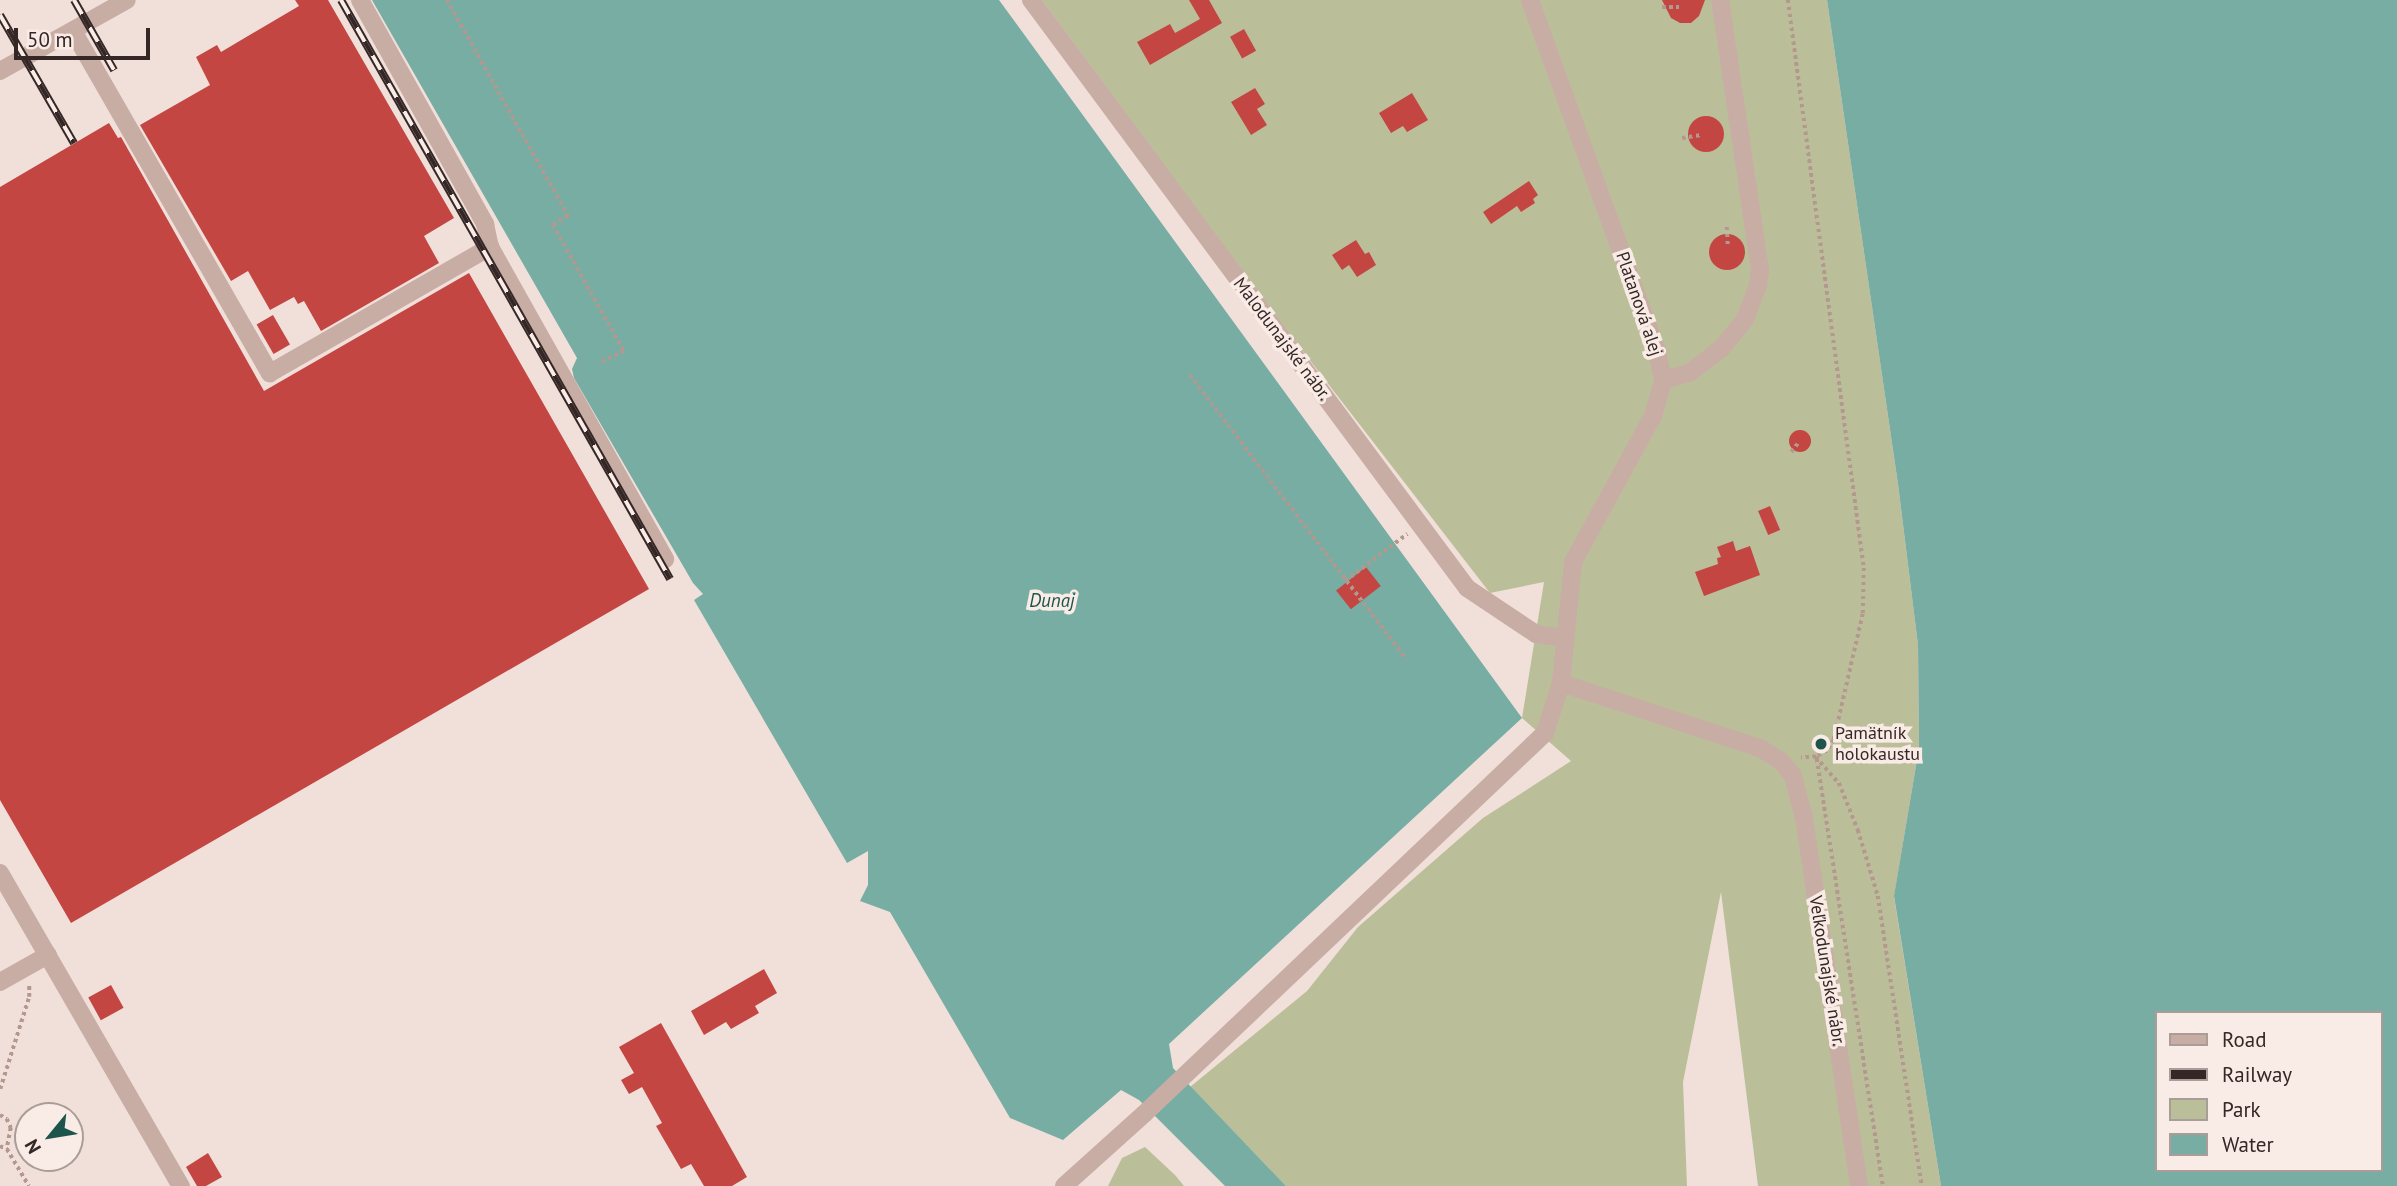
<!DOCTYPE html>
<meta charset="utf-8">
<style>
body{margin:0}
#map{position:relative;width:2397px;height:1186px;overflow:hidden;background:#f1e0d9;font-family:"PT Sans",sans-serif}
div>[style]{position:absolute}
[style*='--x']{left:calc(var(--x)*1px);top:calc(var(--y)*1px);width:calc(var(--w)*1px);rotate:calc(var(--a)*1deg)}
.green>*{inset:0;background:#bbbf99}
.water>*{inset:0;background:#78ada4}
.building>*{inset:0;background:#c44643;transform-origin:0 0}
.round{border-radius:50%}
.path>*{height:3.5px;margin-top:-1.75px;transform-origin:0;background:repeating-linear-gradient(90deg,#b4978f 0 3.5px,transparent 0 7px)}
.minor>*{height:18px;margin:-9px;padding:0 9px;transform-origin:9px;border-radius:9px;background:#c8ada5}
.rail>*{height:8px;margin-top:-4px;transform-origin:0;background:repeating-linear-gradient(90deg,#f9ebe5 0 16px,#342726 0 32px);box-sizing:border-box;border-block:2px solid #342726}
.dots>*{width:19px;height:19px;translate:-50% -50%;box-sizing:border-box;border:4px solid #f9ebe5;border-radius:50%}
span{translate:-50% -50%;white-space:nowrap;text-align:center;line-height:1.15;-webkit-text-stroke:7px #f9ebe5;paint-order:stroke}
.street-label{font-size:18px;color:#342726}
.poi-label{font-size:18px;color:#342726}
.left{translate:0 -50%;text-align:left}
.water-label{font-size:19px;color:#1d554c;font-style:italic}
.legend{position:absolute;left:2155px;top:1011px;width:228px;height:161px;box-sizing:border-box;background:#f9ebe5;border:2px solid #aa9d99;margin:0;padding:9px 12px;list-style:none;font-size:21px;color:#342726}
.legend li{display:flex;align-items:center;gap:14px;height:35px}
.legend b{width:35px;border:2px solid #aa9d99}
.north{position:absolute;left:14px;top:1102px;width:70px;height:70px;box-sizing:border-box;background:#f9ebe5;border:2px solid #aa9d99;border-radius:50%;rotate:240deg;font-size:19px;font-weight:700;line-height:28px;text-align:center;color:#342726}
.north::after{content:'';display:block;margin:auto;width:24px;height:32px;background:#1d554c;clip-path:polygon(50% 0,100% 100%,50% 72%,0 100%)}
.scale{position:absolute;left:14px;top:28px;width:136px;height:32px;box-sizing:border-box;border:4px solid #342726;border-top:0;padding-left:9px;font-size:21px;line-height:24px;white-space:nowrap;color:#342726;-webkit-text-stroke:5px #f9ebe5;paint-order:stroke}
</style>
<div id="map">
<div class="green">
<i style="clip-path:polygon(1042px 0,1827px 0,1898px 484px,1918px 645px,1919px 748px,1894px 897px,1941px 1186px,1758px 1186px,1721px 892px,1683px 1082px,1687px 1186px,1286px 1186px,1190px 1087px,1307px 991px,1358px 927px,1483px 818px,1571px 761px,1522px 718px,1544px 582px,1490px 593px,1264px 301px)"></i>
<i style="clip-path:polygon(1145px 1147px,1175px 1175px,1184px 1186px,1108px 1186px,1122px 1158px)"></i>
</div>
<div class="water">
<i style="clip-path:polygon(372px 0,999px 0,1522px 718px,1169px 1044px,1173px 1068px,1286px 1186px,1225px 1186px,1139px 1100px,1121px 1090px,1063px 1140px,1010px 1118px,890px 912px,860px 901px,868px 885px,868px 851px,847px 863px,694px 600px,703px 594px,693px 583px,574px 378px,572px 369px,577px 358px)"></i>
<i style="clip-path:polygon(evenodd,1827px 0,2397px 0,2397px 1186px,1941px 1186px,1894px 896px,1919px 748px,1918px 645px,1898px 484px,1827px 0,2157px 1013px,2381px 1013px,2381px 1170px,2157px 1170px,2157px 1013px)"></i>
</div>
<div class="building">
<i style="clip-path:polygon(295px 0,328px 0,454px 218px,424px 236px,439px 263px,321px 331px,304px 301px,298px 304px,294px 297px,270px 310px,248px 271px,231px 281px,140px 125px,210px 85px,196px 57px,217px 45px,221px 52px,299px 6px)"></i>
<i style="clip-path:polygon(1189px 0,1209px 0,1222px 23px,1150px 65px,1137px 42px,1170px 24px,1175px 33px,1200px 19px)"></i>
<i style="clip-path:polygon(1662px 0,1705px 0,1699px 16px,1691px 23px,1680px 23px,1671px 18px)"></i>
<i style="left:1244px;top:29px;width:25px;height:16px;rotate:61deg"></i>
<i style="clip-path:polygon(1255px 88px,1265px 104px,1257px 109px,1267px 125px,1251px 135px,1231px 102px)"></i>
<i style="clip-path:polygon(1412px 93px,1428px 120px,1407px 132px,1403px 126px,1391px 133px,1379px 113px)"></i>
<i class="round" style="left:1688px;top:116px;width:36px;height:36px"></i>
<i style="clip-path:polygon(109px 123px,118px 138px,121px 137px,264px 391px,469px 273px,649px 589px,71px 923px,0 800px,0 187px)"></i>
<i style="clip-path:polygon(1529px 181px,1538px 195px,1533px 199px,1535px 203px,1521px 212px,1517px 206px,1491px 224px,1483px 212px)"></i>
<i class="round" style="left:1709px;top:234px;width:36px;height:36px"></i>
<i style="clip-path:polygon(1356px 240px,1365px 254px,1369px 252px,1376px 265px,1357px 277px,1349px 265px,1342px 270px,1332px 255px)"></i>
<i style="left:273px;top:315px;width:34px;height:19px;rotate:60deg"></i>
<i class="round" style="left:1789px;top:430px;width:22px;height:22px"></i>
<i style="left:1770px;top:506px;width:26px;height:13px;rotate:67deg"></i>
<i style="clip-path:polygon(1733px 541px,1736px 551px,1750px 546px,1760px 575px,1704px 596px,1695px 572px,1718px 564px,1717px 558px,1721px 557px,1717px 547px)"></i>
<i style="left:1366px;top:567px;width:24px;height:38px;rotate:52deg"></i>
<i style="clip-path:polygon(764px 969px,777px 993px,755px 1006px,759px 1013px,731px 1029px,726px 1022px,704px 1035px,691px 1011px)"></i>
<i style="left:111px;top:985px;width:26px;height:26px;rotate:61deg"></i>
<i style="clip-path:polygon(661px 1023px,747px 1177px,732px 1186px,704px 1186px,691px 1164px,681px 1169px,656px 1126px,662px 1123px,642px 1087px,629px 1094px,621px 1080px,634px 1073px,619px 1047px)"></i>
<i style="clip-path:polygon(208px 1153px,222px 1177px,206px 1186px,197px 1186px,186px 1167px)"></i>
</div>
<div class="path">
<i style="--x:447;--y:0;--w:248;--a:60.7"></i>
<i style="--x:568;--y:216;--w:17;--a:149"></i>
<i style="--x:553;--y:225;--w:145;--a:60.6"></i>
<i style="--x:624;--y:351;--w:27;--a:153"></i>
<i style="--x:1788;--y:0;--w:573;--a:82.38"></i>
<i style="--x:1864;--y:568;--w:46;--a:91.2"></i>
<i style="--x:1863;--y:614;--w:129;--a:103"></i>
<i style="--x:1834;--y:740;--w:13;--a:122"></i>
<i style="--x:1827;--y:751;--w:13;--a:151"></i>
<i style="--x:1816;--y:757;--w:15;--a:176"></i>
<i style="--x:1662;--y:7;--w:19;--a:0"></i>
<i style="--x:1682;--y:138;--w:19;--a:-9"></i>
<i style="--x:1727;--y:227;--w:20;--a:87"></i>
<i style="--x:1190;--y:375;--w:358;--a:52.7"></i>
<i style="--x:1791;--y:452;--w:11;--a:-52"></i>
<i style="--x:1345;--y:581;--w:78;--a:-37.2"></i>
<i style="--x:1816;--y:757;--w:35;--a:49"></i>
<i style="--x:1839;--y:783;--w:51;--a:68"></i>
<i style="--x:1858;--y:830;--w:69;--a:73.1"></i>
<i style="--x:1878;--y:896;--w:293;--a:81.4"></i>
<i style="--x:1817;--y:759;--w:432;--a:81.2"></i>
<i style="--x:0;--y:1089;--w:96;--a:-72.5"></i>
<i style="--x:29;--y:997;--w:13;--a:-90"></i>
<i style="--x:0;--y:1115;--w:8;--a:30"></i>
<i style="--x:7;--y:1119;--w:10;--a:66"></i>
<i style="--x:11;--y:1128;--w:21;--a:101"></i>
<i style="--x:0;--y:1146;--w:8;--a:23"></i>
<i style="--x:7;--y:1149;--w:43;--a:59.3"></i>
</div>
<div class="minor">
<i style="--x:360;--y:0;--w:257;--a:60.8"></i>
<i style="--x:485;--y:224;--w:24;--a:78"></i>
<i style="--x:490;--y:247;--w:358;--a:60.7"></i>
<i style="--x:1031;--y:0;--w:732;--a:53.44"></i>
<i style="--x:1467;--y:588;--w:83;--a:33.7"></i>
<i style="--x:1536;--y:634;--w:28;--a:8"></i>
<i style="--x:73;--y:31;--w:395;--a:60.1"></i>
<i style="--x:270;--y:373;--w:254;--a:-29.8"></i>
<i style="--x:0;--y:71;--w:145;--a:-29.2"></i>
<i style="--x:1663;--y:380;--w:27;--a:-15"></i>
<i style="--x:1689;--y:373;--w:40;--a:-37"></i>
<i style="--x:1721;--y:349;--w:38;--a:-51"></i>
<i style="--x:1745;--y:319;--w:36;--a:-69"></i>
<i style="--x:1758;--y:285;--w:15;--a:-82"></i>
<i style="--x:1760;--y:270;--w:273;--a:-98.4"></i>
<i style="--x:1561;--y:683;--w:209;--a:18.1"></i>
<i style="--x:1760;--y:748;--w:25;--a:32"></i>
<i style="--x:1781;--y:761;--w:19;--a:51"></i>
<i style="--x:1793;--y:776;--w:43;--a:75.3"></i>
<i style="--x:1804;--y:818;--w:372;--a:81.5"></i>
<i style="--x:0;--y:873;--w:362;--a:60"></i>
<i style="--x:0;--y:982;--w:55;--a:-29.4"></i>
<i style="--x:1064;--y:1186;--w:108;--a:-42"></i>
<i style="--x:1144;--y:1114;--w:553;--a:-43.53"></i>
<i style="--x:1545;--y:733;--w:52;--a:-72.3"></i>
<i style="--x:1561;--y:683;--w:122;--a:-84.3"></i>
<i style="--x:1573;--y:562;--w:166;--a:-61.3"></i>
<i style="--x:1653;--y:416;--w:37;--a:-74"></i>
<i style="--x:1663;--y:380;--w:30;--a:-102"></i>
<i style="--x:1657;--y:351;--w:373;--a:-109.9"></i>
</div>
<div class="rail">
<i style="--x:74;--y:0;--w:81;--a:60.3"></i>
<i style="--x:341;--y:0;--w:666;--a:60.39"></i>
<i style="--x:0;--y:15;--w:148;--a:60"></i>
</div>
<div class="dots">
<i style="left:1821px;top:744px;background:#1d554c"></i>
</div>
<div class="street-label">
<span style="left:1639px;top:304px;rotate:71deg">Platanová alej</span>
<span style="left:1282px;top:339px;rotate:53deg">Malodunajské nábr.</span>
<span style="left:1827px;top:971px;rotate:81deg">Veľkodunajské nábr.</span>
</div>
<div class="poi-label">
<span class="left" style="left:1835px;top:744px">Pamätník<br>holokaustu</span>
</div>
<div class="water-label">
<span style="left:1052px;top:601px">Dunaj</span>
</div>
<ul class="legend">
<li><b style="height:9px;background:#c8ada5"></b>Road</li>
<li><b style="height:9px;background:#342726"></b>Railway</li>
<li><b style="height:19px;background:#bbbf99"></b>Park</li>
<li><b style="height:19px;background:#78ada4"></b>Water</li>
</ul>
<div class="north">N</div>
<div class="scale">50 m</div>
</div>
